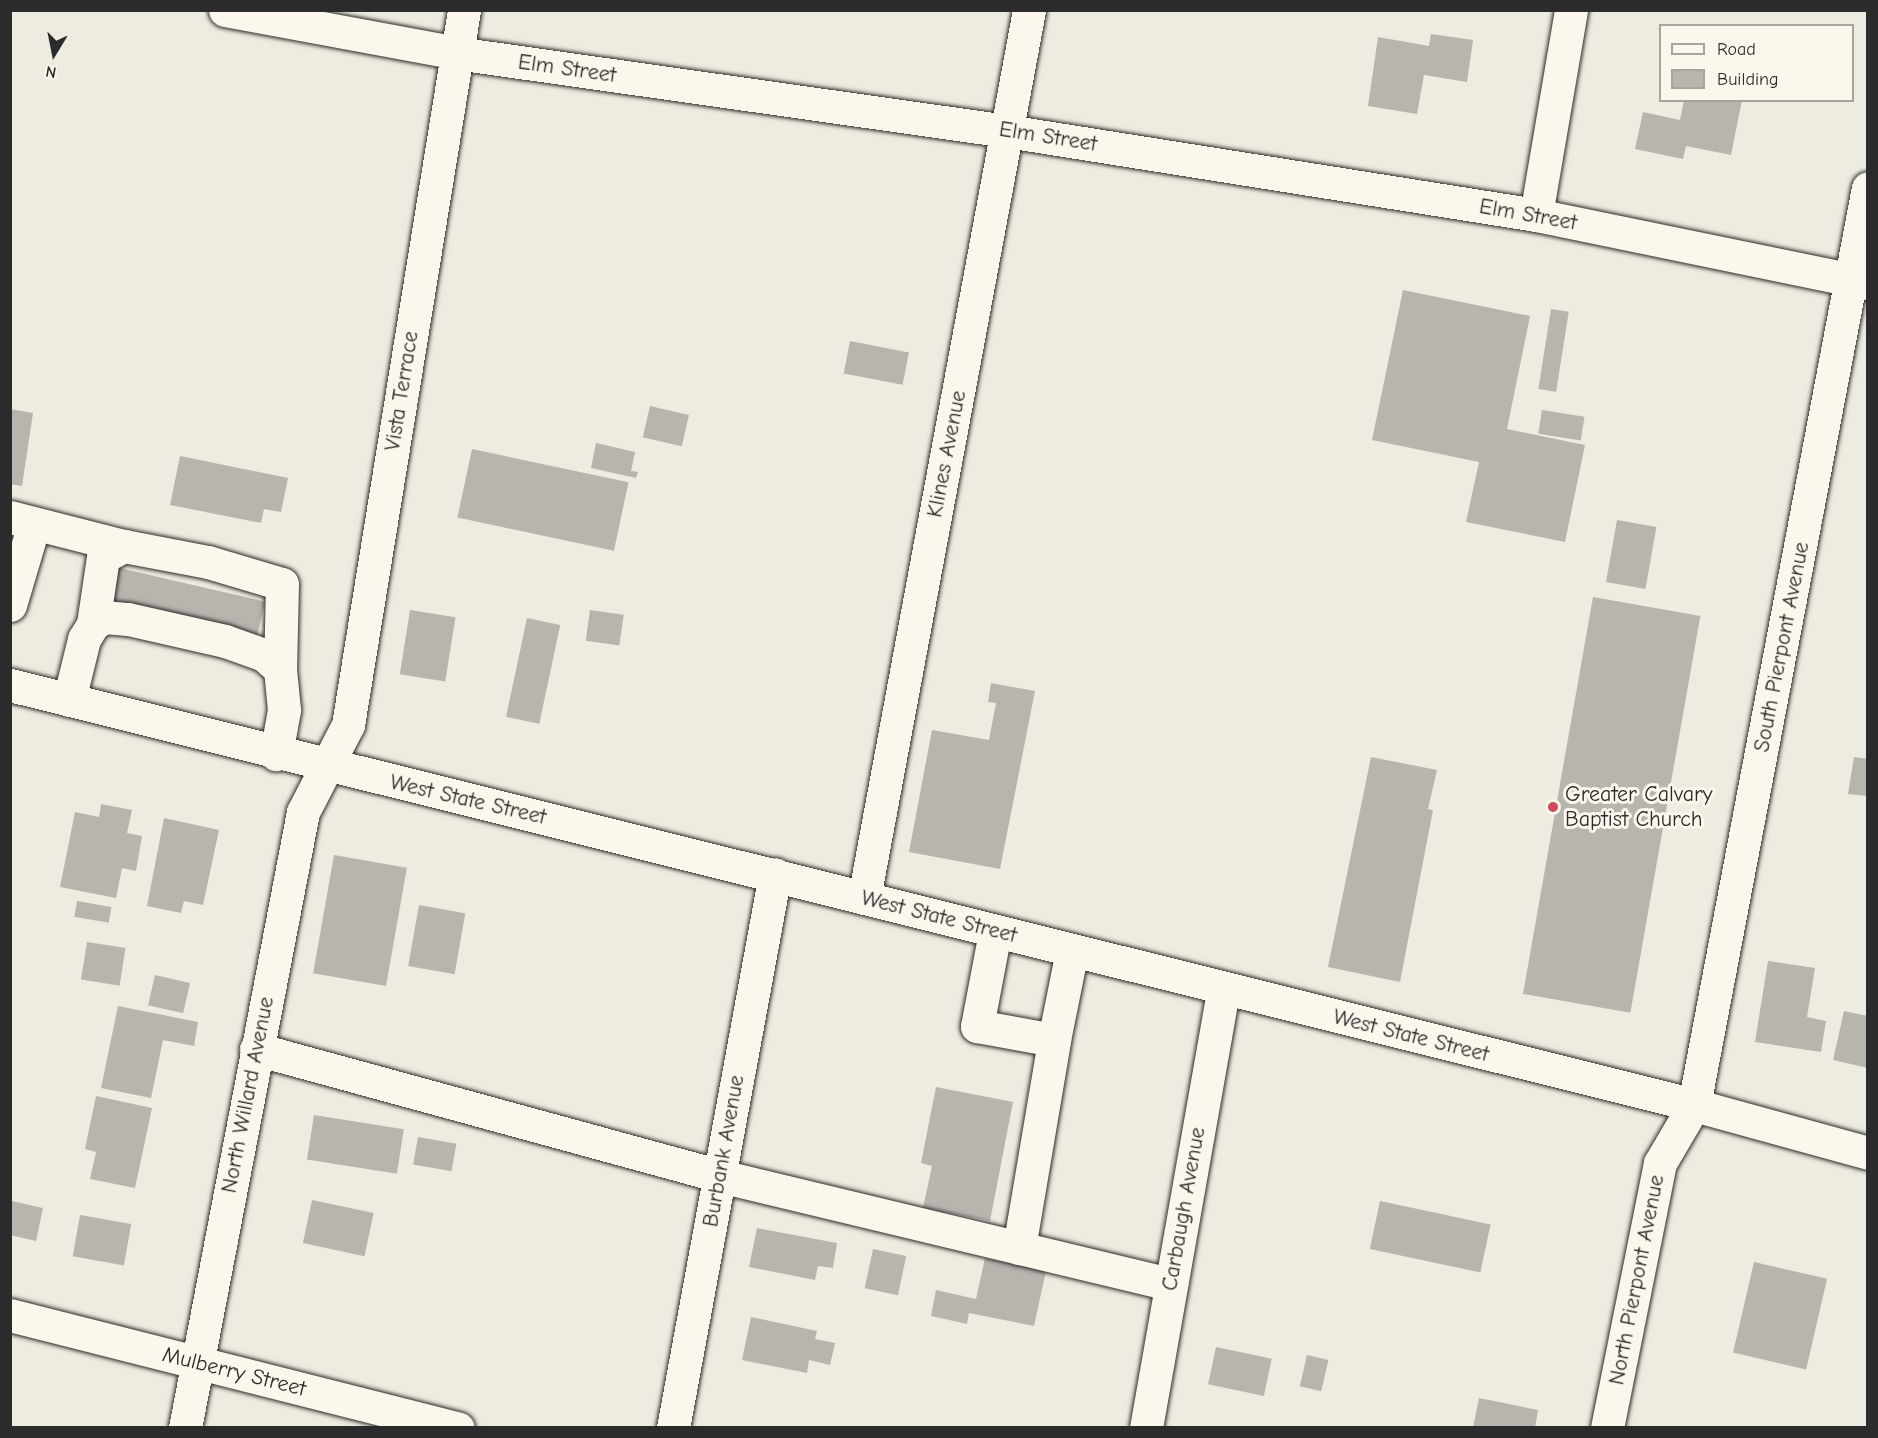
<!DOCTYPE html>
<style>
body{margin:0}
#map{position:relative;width:1878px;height:1438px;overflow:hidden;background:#eeebe0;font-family:"Comic Neue",sans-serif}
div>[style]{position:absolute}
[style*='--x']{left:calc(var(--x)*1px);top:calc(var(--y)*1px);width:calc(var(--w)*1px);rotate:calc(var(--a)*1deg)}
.building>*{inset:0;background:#b8b5ae;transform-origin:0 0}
.roads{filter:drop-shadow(0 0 2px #2b2b2b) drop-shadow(0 0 2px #2b2b2b)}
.minor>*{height:33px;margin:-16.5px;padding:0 16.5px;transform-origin:16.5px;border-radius:16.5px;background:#fbf7ec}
.major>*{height:33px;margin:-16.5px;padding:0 16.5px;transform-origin:16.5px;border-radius:16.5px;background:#fbf7ec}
.dots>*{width:16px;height:16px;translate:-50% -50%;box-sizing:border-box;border:3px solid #fbf7ec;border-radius:50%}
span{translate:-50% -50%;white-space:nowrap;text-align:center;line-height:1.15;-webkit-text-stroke:6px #fbf7ec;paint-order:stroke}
.street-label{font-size:22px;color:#2b2b2b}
.poi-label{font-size:22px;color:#2b2b2b}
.left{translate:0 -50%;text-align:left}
.frame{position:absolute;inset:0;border:12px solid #2b2b2b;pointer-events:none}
.legend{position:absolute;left:1659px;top:24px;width:195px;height:78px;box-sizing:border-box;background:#fbf7ec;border:2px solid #a8a59f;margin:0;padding:8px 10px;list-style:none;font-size:18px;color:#2b2b2b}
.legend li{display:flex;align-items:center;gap:12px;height:30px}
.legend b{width:30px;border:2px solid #a8a59f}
.north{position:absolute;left:24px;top:24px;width:60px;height:60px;-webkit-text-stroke:4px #fbf7ec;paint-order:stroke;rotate:190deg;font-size:16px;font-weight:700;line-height:24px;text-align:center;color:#2b2b2b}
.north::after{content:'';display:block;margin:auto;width:21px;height:27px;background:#2b2b2b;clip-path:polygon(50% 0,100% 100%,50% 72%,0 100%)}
</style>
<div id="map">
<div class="building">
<i style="clip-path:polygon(1431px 34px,1473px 40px,1467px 82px,1424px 75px,1417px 114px,1368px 106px,1378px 37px,1429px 46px)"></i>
<i style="clip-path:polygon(1684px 100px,1742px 100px,1731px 155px,1686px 146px,1683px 159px,1635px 149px,1643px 112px,1680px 120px)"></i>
<i style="clip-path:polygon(1403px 290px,1530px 316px,1507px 429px,1585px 445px,1565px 542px,1466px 522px,1479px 462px,1372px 440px)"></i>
<i style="left:1551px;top:309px;width:18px;height:81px;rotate:9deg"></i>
<i style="left:850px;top:341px;width:60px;height:33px;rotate:11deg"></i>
<i style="left:650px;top:406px;width:40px;height:32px;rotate:13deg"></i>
<i style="clip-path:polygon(10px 409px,33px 413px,22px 486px,10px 484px)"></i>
<i style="left:1542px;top:410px;width:43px;height:24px;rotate:9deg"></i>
<i style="clip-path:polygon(596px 443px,635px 452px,631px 471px,638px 472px,636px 478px,591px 468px)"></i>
<i style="left:472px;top:449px;width:160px;height:70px;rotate:12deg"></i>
<i style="clip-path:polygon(180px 456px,288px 478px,281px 512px,264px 509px,261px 523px,170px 505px)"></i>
<i style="left:1617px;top:520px;width:40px;height:63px;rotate:10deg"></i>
<i style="left:115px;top:567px;width:154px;height:36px;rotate:13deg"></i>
<i style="left:1593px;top:597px;width:109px;height:403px;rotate:10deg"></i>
<i style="left:410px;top:610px;width:46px;height:65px;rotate:9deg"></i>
<i style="left:590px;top:610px;width:34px;height:31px;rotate:8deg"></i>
<i style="left:527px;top:618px;width:34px;height:101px;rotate:12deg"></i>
<i style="clip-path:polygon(991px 683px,1035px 691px,1000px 869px,909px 852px,932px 730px,989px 740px,996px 703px,988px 702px)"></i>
<i style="clip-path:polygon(1371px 757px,1437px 770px,1428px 809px,1433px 810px,1400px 982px,1328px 967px)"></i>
<i style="clip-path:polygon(1854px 757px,1868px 759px,1868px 796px,1848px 794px)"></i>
<i style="clip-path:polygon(101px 804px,132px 810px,127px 833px,142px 836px,136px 871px,122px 868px,116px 898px,60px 887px,75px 812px,99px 817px)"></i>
<i style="clip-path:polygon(164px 818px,219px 830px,203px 905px,184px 901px,181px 913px,147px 906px)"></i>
<i style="left:334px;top:855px;width:74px;height:120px;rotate:10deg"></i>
<i style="left:77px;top:901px;width:35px;height:16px;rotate:10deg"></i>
<i style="left:419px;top:905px;width:47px;height:62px;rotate:10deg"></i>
<i style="left:87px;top:942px;width:39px;height:38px;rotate:9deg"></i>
<i style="clip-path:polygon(1768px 961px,1815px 968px,1807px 1017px,1826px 1021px,1821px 1052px,1755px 1042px)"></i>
<i style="left:155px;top:975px;width:36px;height:31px;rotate:13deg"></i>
<i style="clip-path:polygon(118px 1006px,198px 1022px,194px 1046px,163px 1040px,151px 1098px,101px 1088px)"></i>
<i style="clip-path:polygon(1844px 1011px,1868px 1016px,1868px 1068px,1833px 1060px)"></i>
<i style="clip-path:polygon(936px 1087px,1013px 1102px,990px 1221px,923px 1208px,932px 1166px,921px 1163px)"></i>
<i style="clip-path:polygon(96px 1096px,152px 1108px,135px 1188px,90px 1179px,96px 1152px,85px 1149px)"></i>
<i style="left:314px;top:1115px;width:91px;height:45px;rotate:9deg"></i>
<i style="left:418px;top:1137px;width:39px;height:28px;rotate:10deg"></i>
<i style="left:312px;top:1200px;width:63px;height:44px;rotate:12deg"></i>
<i style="clip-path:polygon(12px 1201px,43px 1208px,36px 1241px,10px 1235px)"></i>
<i style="left:1380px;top:1201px;width:113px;height:49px;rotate:12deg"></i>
<i style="left:80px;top:1215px;width:52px;height:42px;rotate:10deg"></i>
<i style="clip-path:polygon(757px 1228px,837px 1243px,833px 1268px,818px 1266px,815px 1280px,749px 1267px)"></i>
<i style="left:873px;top:1249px;width:34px;height:40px;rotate:12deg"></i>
<i style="clip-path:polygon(985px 1258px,1046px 1271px,1034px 1326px,969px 1313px,967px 1324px,931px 1316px,936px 1290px,976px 1299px)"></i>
<i style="left:1754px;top:1262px;width:75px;height:93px;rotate:13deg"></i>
<i style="clip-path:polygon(751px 1317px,817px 1331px,815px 1339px,835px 1343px,830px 1365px,809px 1360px,807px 1373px,742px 1360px)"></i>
<i style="left:1216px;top:1347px;width:57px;height:38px;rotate:12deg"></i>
<i style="left:1307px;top:1355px;width:22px;height:32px;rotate:13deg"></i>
<i style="clip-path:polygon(1479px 1398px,1538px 1410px,1535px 1428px,1473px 1428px)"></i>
</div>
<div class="roads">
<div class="minor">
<i style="--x:225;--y:10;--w:235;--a:10.5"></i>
<i style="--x:456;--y:53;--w:556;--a:8.06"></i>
<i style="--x:1007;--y:131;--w:536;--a:9.02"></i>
<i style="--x:1536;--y:215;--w:339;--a:11.6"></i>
<i style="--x:1536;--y:215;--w:208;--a:-80.3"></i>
<i style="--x:10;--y:517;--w:118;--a:14.3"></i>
<i style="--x:10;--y:605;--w:84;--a:-73.5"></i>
<i style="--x:93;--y:624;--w:68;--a:-81.5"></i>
<i style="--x:103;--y:557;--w:24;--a:-28"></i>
<i style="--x:124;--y:546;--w:86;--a:10.8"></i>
<i style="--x:208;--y:562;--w:77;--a:16.6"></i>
<i style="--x:282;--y:584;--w:85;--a:91.3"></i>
<i style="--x:69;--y:700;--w:63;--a:-76.2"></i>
<i style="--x:84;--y:639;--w:17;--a:-59"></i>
<i style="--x:93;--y:624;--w:13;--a:-32"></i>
<i style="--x:104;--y:617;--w:24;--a:5"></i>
<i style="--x:128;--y:619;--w:99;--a:12.8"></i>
<i style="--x:225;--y:641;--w:41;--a:19.7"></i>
<i style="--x:264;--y:655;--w:21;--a:41"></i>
<i style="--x:280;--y:669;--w:41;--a:84.4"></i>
<i style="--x:284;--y:710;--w:45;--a:100.3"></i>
<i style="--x:864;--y:898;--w:903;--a:-79.47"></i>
<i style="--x:995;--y:932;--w:96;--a:100.8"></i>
<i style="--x:977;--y:1026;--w:78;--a:10.3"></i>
<i style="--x:1054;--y:1040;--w:91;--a:-78.6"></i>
<i style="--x:256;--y:1049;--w:481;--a:15.3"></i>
<i style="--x:720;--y:1176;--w:464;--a:13.5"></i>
<i style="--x:1019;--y:1248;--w:211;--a:-80.4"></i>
<i style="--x:10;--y:1315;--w:462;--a:14.2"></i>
<i style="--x:185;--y:1428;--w:627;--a:-79.16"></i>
<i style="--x:303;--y:812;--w:98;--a:-62.7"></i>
<i style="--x:348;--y:725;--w:724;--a:-80.78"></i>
<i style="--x:673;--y:1428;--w:563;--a:-79.57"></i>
<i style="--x:1146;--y:1428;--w:445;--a:-80"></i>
<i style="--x:1607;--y:1428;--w:270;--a:-78.7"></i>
<i style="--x:1660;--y:1163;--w:67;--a:-59.6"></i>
<i style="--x:1694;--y:1105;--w:933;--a:-79.26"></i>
</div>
<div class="major">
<i style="--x:10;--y:685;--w:1736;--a:14"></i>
<i style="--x:1694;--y:1105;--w:180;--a:15.4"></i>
</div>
</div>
<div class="dots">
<i style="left:1553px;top:807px;background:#d1495b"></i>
</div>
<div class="street-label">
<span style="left:567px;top:69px;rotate:8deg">Elm Street</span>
<span style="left:1048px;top:137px;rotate:9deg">Elm Street</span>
<span style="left:1528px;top:215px;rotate:10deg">Elm Street</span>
<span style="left:402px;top:391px;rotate:-81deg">Vista Terrace</span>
<span style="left:947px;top:454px;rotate:-79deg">Klines Avenue</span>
<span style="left:1782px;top:647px;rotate:-79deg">South Pierpont Avenue</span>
<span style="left:468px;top:800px;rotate:13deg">West State Street</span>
<span style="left:939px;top:917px;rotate:14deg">West State Street</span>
<span style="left:1411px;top:1036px;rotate:14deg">West State Street</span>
<span style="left:248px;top:1095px;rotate:-79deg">North Willard Avenue</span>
<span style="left:724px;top:1151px;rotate:-80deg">Burbank Avenue</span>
<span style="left:1184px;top:1209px;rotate:-80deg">Carbaugh Avenue</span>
<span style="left:1637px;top:1280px;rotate:-79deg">North Pierpont Avenue</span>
<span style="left:234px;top:1372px;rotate:14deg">Mulberry Street</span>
</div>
<div class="poi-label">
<span class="left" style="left:1565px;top:807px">Greater Calvary<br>Baptist Church</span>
</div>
<div class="frame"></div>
<ul class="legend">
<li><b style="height:8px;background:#fbf7ec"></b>Road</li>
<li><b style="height:16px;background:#b8b5ae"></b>Building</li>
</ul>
<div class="north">N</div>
</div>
